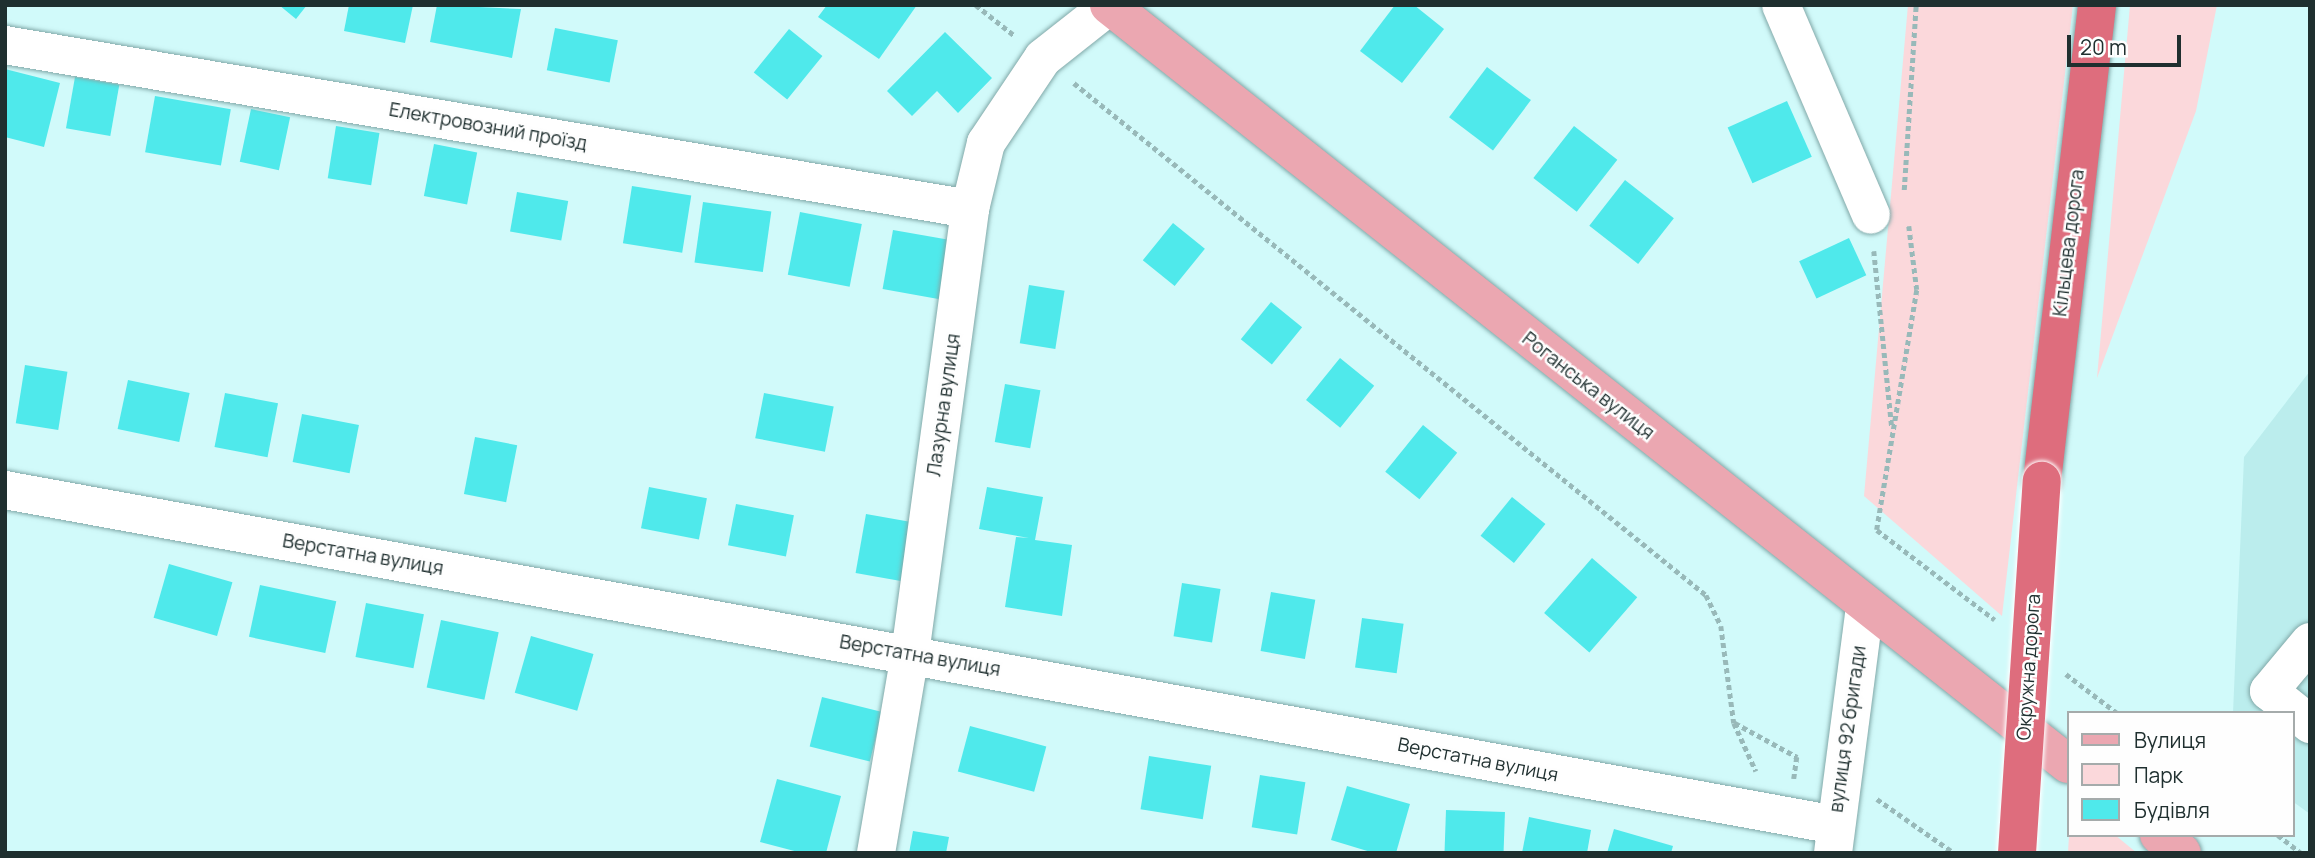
<!DOCTYPE html>
<meta charset="utf-8">
<style>
body{margin:0}
#map{position:relative;width:2315px;height:858px;overflow:hidden;background:#d1fafa;font-family:Manrope,sans-serif}
div>[style]{position:absolute}
[style*='--x']{left:calc(var(--x)*1px);top:calc(var(--y)*1px);width:calc(var(--w)*1px);rotate:calc(var(--a)*1deg)}
.built>*{inset:0;background:#bbeded}
.green>*{inset:0;background:#fbd8db}
.building>*{inset:0;background:#4fe9eb;transform-origin:0 0}
.path>*{height:4.5px;margin-top:-2.25px;transform-origin:0;background:repeating-linear-gradient(90deg,#98b9b9 0 5px,transparent 0 8.5px)}
.roads{filter:drop-shadow(0 0 2px #81a8a8) drop-shadow(0 0 2px #81a8a8)}
.minor>*{height:38px;margin:-19px;padding:0 19px;transform-origin:19px;border-radius:19px;background:#fff}
.major>*{height:38px;margin:-19px;padding:0 19px;transform-origin:19px;border-radius:19px;background:#eba7b1}
.highway>*{height:38px;margin:-19px;padding:0 19px;transform-origin:19px;border-radius:19px;background:#de6d7d}
.bridges{filter:drop-shadow(0 0 2px #fff) drop-shadow(0 0 2px #fff)}
.highway-bridge>*{height:38px;margin:-19px;padding:0 19px;transform-origin:19px;border-radius:19px;background:#de6d7d}
span{translate:-50% -50%;white-space:nowrap;text-align:center;line-height:1.15;-webkit-text-stroke:5px #fefefe;paint-order:stroke}
.street-label{font-size:19px;color:#1f2f2f}
.frame{position:absolute;inset:0;border:7px solid #1f2f2f;pointer-events:none}
.legend{position:absolute;left:2067px;top:711px;width:228px;height:126px;box-sizing:border-box;background:#fefefe;border:2px solid #a5abab;margin:0;padding:9px 12px;list-style:none;font-size:21px;color:#1f2f2f}
.legend li{display:flex;align-items:center;gap:14px;height:35px}
.legend b{width:35px;border:2px solid #a5abab}
.scale{position:absolute;left:2067px;top:35px;width:114px;height:32px;box-sizing:border-box;border:4px solid #1f2f2f;border-top:0;padding-left:9px;font-size:21px;line-height:24px;white-space:nowrap;color:#1f2f2f;-webkit-text-stroke:5px #fefefe;paint-order:stroke}
</style>
<div id="map">
<div class="built">
<i style="clip-path:polygon(2310px 371px,2310px 814px,2292px 801px,2292px 713px,2233px 713px,2244px 457px)"></i>
</div>
<div class="green">
<i style="clip-path:polygon(1908px 5px,2073px 5px,2002px 616px,1864px 496px)"></i>
<i style="clip-path:polygon(2130px 5px,2217px 5px,2196px 111px,2097px 378px)"></i>
<i style="clip-path:polygon(2069px 835px,2115px 835px,2137px 853px,2068px 853px)"></i>
</div>
<div class="building">
<i style="clip-path:polygon(279px 5px,307px 5px,296px 19px)"></i>
<i style="clip-path:polygon(349px 5px,413px 5px,405px 43px,344px 31px)"></i>
<i style="clip-path:polygon(437px 5px,521px 9px,512px 58px,430px 42px)"></i>
<i style="clip-path:polygon(827px 5px,917px 5px,879px 59px,818px 17px)"></i>
<i style="clip-path:polygon(1395px 5px,1414px 5px,1444px 29px,1402px 83px,1360px 51px)"></i>
<i style="left:555px;top:28px;width:64px;height:43px;rotate:11deg"></i>
<i style="left:789px;top:29px;width:43px;height:56px;rotate:39deg"></i>
<i style="clip-path:polygon(945px 32px,992px 78px,958px 113px,937px 91px,912px 116px,887px 91px)"></i>
<i style="left:1487px;top:67px;width:55px;height:63px;rotate:37deg"></i>
<i style="clip-path:polygon(5px 69px,60px 83px,44px 147px,5px 137px)"></i>
<i style="left:75px;top:77px;width:45px;height:52px;rotate:10deg"></i>
<i style="left:155px;top:96px;width:77px;height:57px;rotate:10deg"></i>
<i style="left:1787px;top:101px;width:61px;height:65px;rotate:66deg"></i>
<i style="left:251px;top:109px;width:40px;height:54px;rotate:12deg"></i>
<i style="left:336px;top:126px;width:44px;height:53px;rotate:9deg"></i>
<i style="left:1574px;top:126px;width:55px;height:66px;rotate:38deg"></i>
<i style="left:434px;top:144px;width:44px;height:53px;rotate:11deg"></i>
<i style="left:1625px;top:180px;width:62px;height:58px;rotate:38deg"></i>
<i style="left:632px;top:186px;width:60px;height:58px;rotate:9deg"></i>
<i style="left:517px;top:192px;width:52px;height:40px;rotate:10deg"></i>
<i style="left:703px;top:202px;width:69px;height:61px;rotate:8deg"></i>
<i style="left:800px;top:212px;width:63px;height:64px;rotate:11deg"></i>
<i style="left:1173px;top:223px;width:41px;height:48px;rotate:39deg"></i>
<i style="left:893px;top:230px;width:58px;height:60px;rotate:10deg"></i>
<i style="left:1849px;top:238px;width:41px;height:55px;rotate:65deg"></i>
<i style="left:1029px;top:285px;width:36px;height:59px;rotate:9deg"></i>
<i style="left:1271px;top:302px;width:40px;height:48px;rotate:39deg"></i>
<i style="left:1340px;top:358px;width:44px;height:54px;rotate:39deg"></i>
<i style="left:25px;top:365px;width:43px;height:59px;rotate:9deg"></i>
<i style="left:128px;top:380px;width:63px;height:50px;rotate:12deg"></i>
<i style="left:1005px;top:384px;width:36px;height:59px;rotate:10deg"></i>
<i style="left:225px;top:393px;width:54px;height:55px;rotate:11deg"></i>
<i style="left:764px;top:393px;width:71px;height:46px;rotate:11deg"></i>
<i style="left:302px;top:414px;width:58px;height:49px;rotate:11deg"></i>
<i style="left:1423px;top:425px;width:44px;height:60px;rotate:39deg"></i>
<i style="left:475px;top:437px;width:43px;height:58px;rotate:11deg"></i>
<i style="left:649px;top:487px;width:59px;height:42px;rotate:11deg"></i>
<i style="clip-path:polygon(987px 487px,1043px 497px,1035px 540px,1072px 545px,1062px 616px,1005px 607px,1016px 537px,1029px 538px,979px 529px)"></i>
<i style="left:1512px;top:497px;width:43px;height:50px;rotate:39deg"></i>
<i style="left:736px;top:504px;width:59px;height:42px;rotate:11deg"></i>
<i style="left:866px;top:514px;width:53px;height:60px;rotate:10deg"></i>
<i style="left:1592px;top:558px;width:60px;height:73px;rotate:41deg"></i>
<i style="left:169px;top:564px;width:66px;height:56px;rotate:16deg"></i>
<i style="left:1182px;top:583px;width:39px;height:54px;rotate:9deg"></i>
<i style="left:260px;top:585px;width:78px;height:53px;rotate:12deg"></i>
<i style="left:1271px;top:592px;width:45px;height:60px;rotate:10deg"></i>
<i style="left:366px;top:603px;width:59px;height:55px;rotate:11deg"></i>
<i style="left:1362px;top:618px;width:42px;height:50px;rotate:8deg"></i>
<i style="left:441px;top:620px;width:59px;height:69px;rotate:12deg"></i>
<i style="left:531px;top:636px;width:65px;height:59px;rotate:16deg"></i>
<i style="left:822px;top:697px;width:62px;height:51px;rotate:14deg"></i>
<i style="left:970px;top:726px;width:79px;height:47px;rotate:15deg"></i>
<i style="left:1149px;top:756px;width:63px;height:54px;rotate:9deg"></i>
<i style="left:1260px;top:775px;width:46px;height:53px;rotate:9deg"></i>
<i style="clip-path:polygon(777px 779px,841px 796px,826px 853px,802px 853px,760px 842px)"></i>
<i style="clip-path:polygon(1347px 786px,1410px 804px,1396px 853px,1374px 853px,1331px 840px)"></i>
<i style="left:1446px;top:810px;width:59px;height:43px;rotate:2deg"></i>
<i style="clip-path:polygon(1529px 817px,1591px 830px,1587px 853px,1522px 853px)"></i>
<i style="clip-path:polygon(1614px 829px,1673px 846px,1671px 853px,1607px 853px)"></i>
<i style="clip-path:polygon(913px 831px,949px 837px,946px 853px,909px 853px)"></i>
</div>
<div class="path">
<i style="--x:976;--y:5;--w:50;--a:38.5"></i>
<i style="--x:1074;--y:83;--w:813;--a:39.01"></i>
<i style="--x:1706;--y:595;--w:34;--a:64"></i>
<i style="--x:1721;--y:626;--w:98;--a:82.4"></i>
<i style="--x:1734;--y:723;--w:53;--a:65.4"></i>
<i style="--x:1904;--y:190;--w:185;--a:-86.3"></i>
<i style="--x:1909;--y:226;--w:64;--a:82.9"></i>
<i style="--x:1917;--y:290;--w:243;--a:99.5"></i>
<i style="--x:1877;--y:530;--w:148;--a:37.3"></i>
<i style="--x:1874;--y:251;--w:177;--a:84.2"></i>
<i style="--x:2066;--y:674;--w:64;--a:37.4"></i>
<i style="--x:1735;--y:723;--w:71;--a:28.7"></i>
<i style="--x:1797;--y:757;--w:22;--a:98"></i>
<i style="--x:1877;--y:799;--w:94;--a:35"></i>
<i style="--x:2278;--y:835;--w:29;--a:38"></i>
</div>
<div class="roads">
<div class="minor">
<i style="--x:1781;--y:5;--w:228;--a:66.8"></i>
<i style="--x:5;--y:45;--w:979;--a:9.65"></i>
<i style="--x:5;--y:490;--w:1860;--a:10.37"></i>
<i style="--x:2310;--y:642;--w:64;--a:129.9"></i>
<i style="--x:2269;--y:691;--w:53;--a:38.8"></i>
<i style="--x:876;--y:853;--w:202;--a:-80.3"></i>
<i style="--x:910;--y:654;--w:449;--a:-82.3"></i>
<i style="--x:970;--y:209;--w:68;--a:-76.4"></i>
<i style="--x:986;--y:143;--w:102;--a:-56.2"></i>
<i style="--x:1043;--y:58;--w:85;--a:-38.3"></i>
<i style="--x:1833;--y:853;--w:249;--a:-82.6"></i>
</div>
<div class="major">
<i style="--x:1109;--y:5;--w:1223;--a:38.36"></i>
<i style="--x:2159;--y:835;--w:29;--a:38"></i>
</div>
<div class="highway">
<i style="--x:2042;--y:481;--w:479;--a:-83.4"></i>
</div>
</div>
<div class="bridges">
<div class="highway-bridge">
<i style="--x:2017;--y:853;--w:373;--a:-86.2"></i>
</div>
</div>
<div class="street-label">
<span style="left:488px;top:127px;rotate:10deg">Електровозний проїзд</span>
<span style="left:2069px;top:243px;rotate:-83deg">Кільцева дорога</span>
<span style="left:1588px;top:386px;rotate:38deg">Роганська вулиця</span>
<span style="left:944px;top:405px;rotate:-82deg">Лазурна вулиця</span>
<span style="left:363px;top:555px;rotate:10deg">Верстатна вулиця</span>
<span style="left:920px;top:656px;rotate:10deg">Верстатна вулиця</span>
<span style="left:2029px;top:667px;rotate:-86deg">Окружна дорога</span>
<span style="left:1848px;top:729px;rotate:-82deg">вулиця 92 бригади</span>
<span style="left:1478px;top:760px;rotate:11deg">Верстатна вулиця</span>
</div>
<div class="frame"></div>
<ul class="legend">
<li><b style="height:9px;background:#eba7b1"></b>Вулиця</li>
<li><b style="height:19px;background:#fbd8db"></b>Парк</li>
<li><b style="height:19px;background:#4fe9eb"></b>Будівля</li>
</ul>
<div class="scale">20 m</div>
</div>
